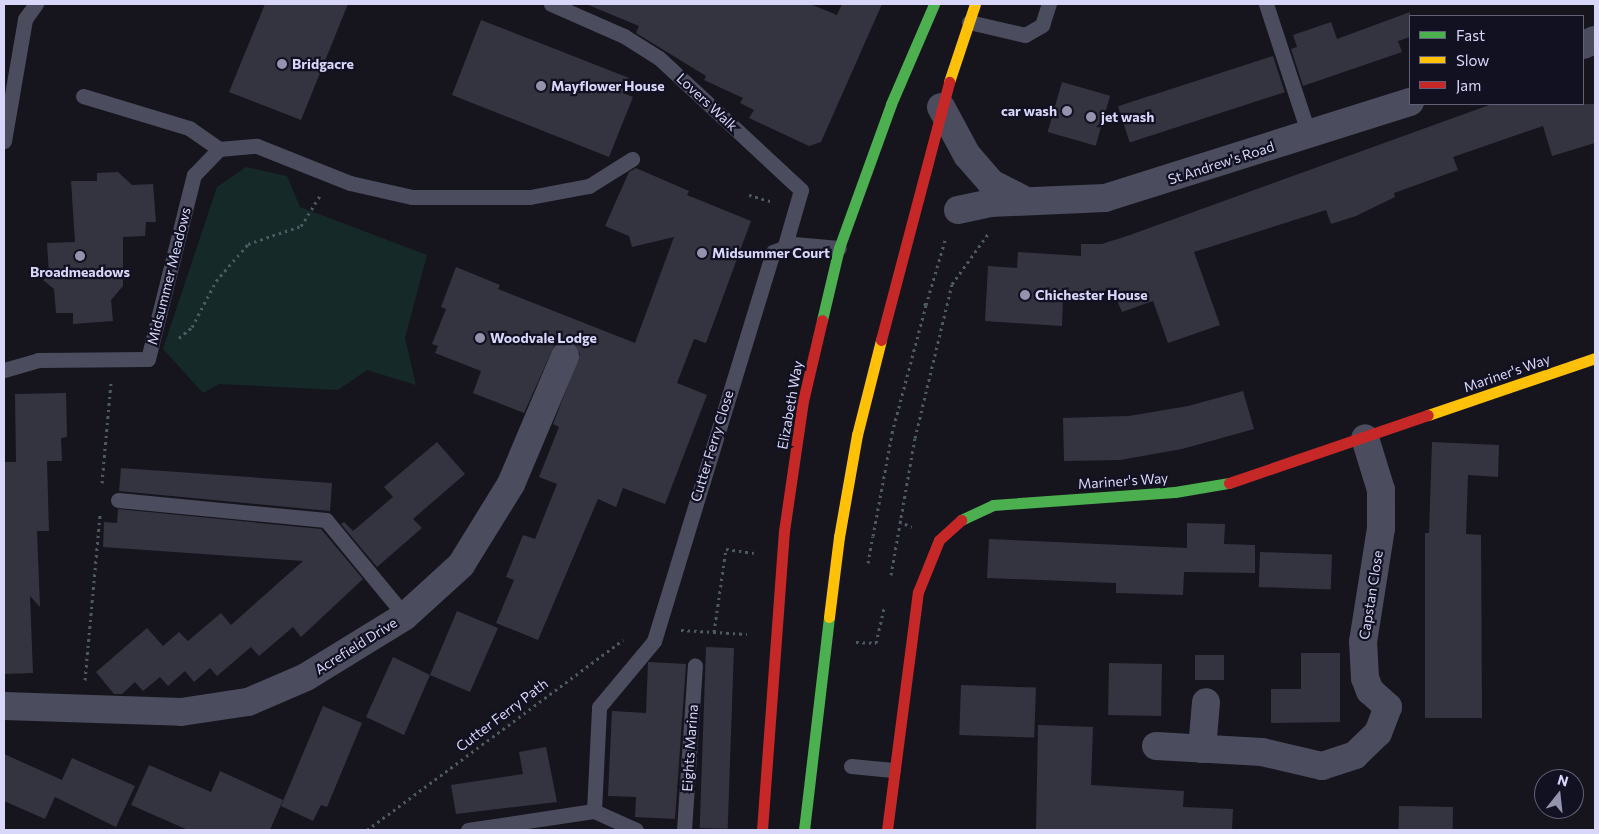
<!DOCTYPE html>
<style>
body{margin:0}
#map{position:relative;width:1599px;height:834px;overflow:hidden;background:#16151e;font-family:Commissioner,sans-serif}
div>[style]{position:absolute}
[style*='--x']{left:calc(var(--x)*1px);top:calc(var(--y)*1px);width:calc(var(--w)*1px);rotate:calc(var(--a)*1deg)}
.green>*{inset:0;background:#152928}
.building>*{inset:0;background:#343340;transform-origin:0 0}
.path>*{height:3px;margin-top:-1.5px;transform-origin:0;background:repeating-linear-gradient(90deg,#4c5a64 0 2.5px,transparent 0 6.5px)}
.lane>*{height:15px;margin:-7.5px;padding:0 7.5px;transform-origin:7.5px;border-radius:7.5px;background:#4b4c5e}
.street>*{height:28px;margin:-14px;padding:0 14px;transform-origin:14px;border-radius:14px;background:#4b4c5e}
.fast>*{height:11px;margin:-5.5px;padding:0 5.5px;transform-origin:5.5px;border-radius:5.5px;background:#4caf50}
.slow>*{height:11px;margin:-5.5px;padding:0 5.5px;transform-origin:5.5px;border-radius:5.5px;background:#ffc107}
.jam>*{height:11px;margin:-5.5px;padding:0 5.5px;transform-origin:5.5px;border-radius:5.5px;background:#c62828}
.path-bridge>*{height:3px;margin-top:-1.5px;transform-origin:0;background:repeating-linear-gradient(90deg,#4c5a64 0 2.5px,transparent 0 6.5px)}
.fast-bridge>*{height:11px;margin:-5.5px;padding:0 5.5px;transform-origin:5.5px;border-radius:5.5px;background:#4caf50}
.slow-bridge>*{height:11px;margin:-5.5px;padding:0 5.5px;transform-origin:5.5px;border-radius:5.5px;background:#ffc107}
.jam-bridge>*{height:11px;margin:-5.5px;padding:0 5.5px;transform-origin:5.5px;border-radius:5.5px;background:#c62828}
.dots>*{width:14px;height:14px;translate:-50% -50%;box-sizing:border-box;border:2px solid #121122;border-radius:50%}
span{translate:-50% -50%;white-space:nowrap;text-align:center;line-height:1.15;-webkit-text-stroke:4.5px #121122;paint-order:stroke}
.poi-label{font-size:14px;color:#d8d7fa;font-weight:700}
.left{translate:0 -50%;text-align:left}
.right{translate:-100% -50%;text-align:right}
.street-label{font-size:14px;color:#d8d7fa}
.frame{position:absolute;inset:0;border:5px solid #d8d7fa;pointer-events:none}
.legend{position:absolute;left:1409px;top:15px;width:175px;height:90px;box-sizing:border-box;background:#121122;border:1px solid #616078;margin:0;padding:6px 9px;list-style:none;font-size:15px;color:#d8d7fa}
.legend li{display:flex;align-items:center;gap:10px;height:25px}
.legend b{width:25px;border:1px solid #616078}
.north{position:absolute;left:1534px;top:769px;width:50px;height:50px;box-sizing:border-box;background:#121122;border:1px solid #616078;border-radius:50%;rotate:16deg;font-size:14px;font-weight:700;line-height:20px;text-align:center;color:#d8d7fa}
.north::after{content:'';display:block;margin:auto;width:18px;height:22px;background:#9493ad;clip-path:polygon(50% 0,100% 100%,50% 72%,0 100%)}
</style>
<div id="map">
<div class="green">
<i style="clip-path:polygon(246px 167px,287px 176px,300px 207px,427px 255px,405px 338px,416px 385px,367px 370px,338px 390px,219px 384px,203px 393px,163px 349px,217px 187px)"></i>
</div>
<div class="building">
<i style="clip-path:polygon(265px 4px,348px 4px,301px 120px,229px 92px)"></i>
<i style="clip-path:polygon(586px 4px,810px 4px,837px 15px,842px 4px,882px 4px,821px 142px,809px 146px,749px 118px,754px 110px,740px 103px,743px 98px,704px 80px,706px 76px,636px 33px,639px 26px)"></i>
<i style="clip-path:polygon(1410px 12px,1410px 37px,1398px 41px,1402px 52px,1303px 86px,1291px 49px,1297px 47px,1293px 35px,1331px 22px,1337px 39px)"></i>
<i style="clip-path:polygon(481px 20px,629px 78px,623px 93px,633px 97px,609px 157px,452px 95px)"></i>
<i style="left:1273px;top:56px;width:38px;height:163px;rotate:72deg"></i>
<i style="left:1062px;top:82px;width:50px;height:52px;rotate:16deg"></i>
<i style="clip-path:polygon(1492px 104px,1595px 104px,1595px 143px,1552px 156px,1543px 126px,1453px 157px,1458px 170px,1394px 193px,1395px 197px,1356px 216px,1331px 224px,1326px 210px,1194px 252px,1220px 325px,1168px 343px,1153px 301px,1122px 312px,1114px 294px,1063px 297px,1062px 326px,985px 321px,988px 266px,1017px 268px,1018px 252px,1081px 256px,1081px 244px,1102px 244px,1130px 235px)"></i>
<i style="clip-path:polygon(636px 168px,689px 191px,687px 195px,751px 221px,706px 343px,694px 339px,677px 383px,707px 395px,665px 504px,623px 488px,616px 507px,598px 499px,538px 640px,496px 623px,514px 580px,506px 577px,523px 535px,535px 539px,557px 484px,539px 477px,559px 427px,553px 424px,580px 354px,571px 341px,555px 344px,524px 413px,473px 393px,481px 371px,435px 353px,438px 346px,432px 344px,446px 309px,441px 307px,456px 267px,500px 285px,498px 289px,635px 343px,674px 237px,632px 247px,629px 236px,605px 226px,629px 172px)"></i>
<i style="clip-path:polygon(118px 172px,132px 185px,153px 184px,156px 222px,146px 222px,145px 236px,123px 237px,123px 286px,111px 300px,113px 321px,73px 324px,73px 313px,56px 313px,54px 289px,43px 280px,49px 274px,47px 243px,75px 242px,71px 181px,97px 181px,97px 173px)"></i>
<i style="clip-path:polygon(1243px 391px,1254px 429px,1182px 449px,1120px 460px,1064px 461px,1063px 418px,1129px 416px,1188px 406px)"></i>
<i style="clip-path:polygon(66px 393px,67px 437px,61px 438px,62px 461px,47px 461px,49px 531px,37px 531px,40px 607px,30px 596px,33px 673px,4px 674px,4px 462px,16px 462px,15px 394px)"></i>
<i style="clip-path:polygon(437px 442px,465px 474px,413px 519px,422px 528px,377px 567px,341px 524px,344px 522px,353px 531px,393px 497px,384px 487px)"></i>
<i style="clip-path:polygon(1432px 442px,1499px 445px,1498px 477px,1468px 475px,1466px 534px,1481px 535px,1482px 718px,1425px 718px,1425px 533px,1429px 533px)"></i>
<i style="clip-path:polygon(121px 468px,332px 483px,330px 511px,119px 491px)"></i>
<i style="clip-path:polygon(118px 509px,321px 529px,363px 579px,301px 637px,293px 627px,259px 656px,251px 647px,217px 676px,210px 668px,194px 682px,185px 671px,168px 686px,160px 677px,143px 691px,135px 682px,122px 694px,114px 694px,96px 672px,147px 628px,163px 646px,179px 632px,188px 641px,221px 613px,231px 625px,303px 561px,103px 547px,104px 522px,117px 523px)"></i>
<i style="clip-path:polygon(1187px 523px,1225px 524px,1224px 544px,1255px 545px,1255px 573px,1184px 572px,1183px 595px,1116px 593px,1116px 583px,987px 578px,989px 539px,1187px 548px)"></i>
<i style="left:1260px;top:552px;width:72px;height:35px;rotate:2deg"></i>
<i style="clip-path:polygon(457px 611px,498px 628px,470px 692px,430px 675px,404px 735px,366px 717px,393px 657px,430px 675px)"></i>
<i style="left:706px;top:647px;width:28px;height:181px;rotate:2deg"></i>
<i style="clip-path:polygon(1301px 653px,1340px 653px,1340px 722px,1271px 723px,1271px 689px,1301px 689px)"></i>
<i style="left:1195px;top:655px;width:29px;height:25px"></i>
<i style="clip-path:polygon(648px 662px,686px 664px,675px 819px,635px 817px,636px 797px,608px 796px,612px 711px,646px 713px)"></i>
<i style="left:1109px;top:663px;width:53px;height:52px;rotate:1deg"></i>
<i style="left:961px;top:685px;width:75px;height:50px;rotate:2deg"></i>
<i style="clip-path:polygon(323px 706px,362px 723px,327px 807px,321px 805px,313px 821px,281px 806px)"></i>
<i style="clip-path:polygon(1038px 725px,1093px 727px,1091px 785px,1184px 791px,1183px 807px,1233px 809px,1232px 830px,1036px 830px)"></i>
<i style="clip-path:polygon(546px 747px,557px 802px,456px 814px,451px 785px,523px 774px,519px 752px)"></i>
<i style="clip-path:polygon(4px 754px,62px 780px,72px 758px,135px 786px,116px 827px,55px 797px,45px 819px,4px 801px)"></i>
<i style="clip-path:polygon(149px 765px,211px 792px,220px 771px,283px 800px,270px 830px,188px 830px,131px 805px)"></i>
<i style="left:1399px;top:806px;width:54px;height:24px;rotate:1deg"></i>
</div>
<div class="path">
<i style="--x:749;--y:195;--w:25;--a:16"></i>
<i style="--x:926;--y:305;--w:71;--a:-73.6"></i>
<i style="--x:179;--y:338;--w:17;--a:-40"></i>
<i style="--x:192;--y:327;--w:52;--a:-62.4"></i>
<i style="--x:216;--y:281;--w:49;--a:-49.1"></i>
<i style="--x:248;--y:244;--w:56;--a:-18.8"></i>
<i style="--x:301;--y:226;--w:36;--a:-58"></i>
<i style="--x:102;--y:483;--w:101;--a:-84.9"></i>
<i style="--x:899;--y:521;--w:14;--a:25"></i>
<i style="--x:873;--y:536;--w:105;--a:-79.5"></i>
<i style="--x:892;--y:433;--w:132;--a:-75.1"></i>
<i style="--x:926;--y:305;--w:6;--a:-129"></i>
<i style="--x:891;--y:575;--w:139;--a:-80.1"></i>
<i style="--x:915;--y:438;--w:158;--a:-76.5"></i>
<i style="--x:952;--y:284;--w:62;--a:-54.2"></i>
<i style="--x:681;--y:630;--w:66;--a:3.5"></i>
<i style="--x:714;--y:632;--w:84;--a:-81.8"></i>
<i style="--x:726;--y:549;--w:28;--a:8"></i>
<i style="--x:856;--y:642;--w:20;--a:3"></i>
<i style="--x:876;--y:643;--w:36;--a:-77"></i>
<i style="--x:85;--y:680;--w:167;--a:-84.8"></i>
<i style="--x:367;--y:830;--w:319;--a:-36.6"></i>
</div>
<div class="lane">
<i style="--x:551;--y:4;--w:80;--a:23.7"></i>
<i style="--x:624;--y:36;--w:41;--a:32.2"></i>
<i style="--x:659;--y:58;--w:194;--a:42.9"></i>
<i style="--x:801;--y:190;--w:57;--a:106.2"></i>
<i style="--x:1266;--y:4;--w:138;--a:71.8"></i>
<i style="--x:969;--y:22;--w:57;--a:13.1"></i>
<i style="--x:1025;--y:35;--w:20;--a:-30"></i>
<i style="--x:1042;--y:25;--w:22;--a:-72"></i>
<i style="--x:83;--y:96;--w:111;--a:16.8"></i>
<i style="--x:189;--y:128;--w:37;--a:35"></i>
<i style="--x:4;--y:141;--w:124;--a:-80.2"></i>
<i style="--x:25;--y:19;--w:19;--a:-54"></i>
<i style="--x:4;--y:370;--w:35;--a:-16"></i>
<i style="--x:38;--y:360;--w:110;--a:-0.5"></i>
<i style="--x:148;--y:359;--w:190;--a:-76"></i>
<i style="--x:194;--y:175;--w:36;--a:-46"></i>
<i style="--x:219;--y:149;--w:38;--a:-5"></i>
<i style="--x:257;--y:146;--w:100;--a:21.7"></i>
<i style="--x:350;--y:183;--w:64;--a:12.7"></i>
<i style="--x:412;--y:197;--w:118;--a:0"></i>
<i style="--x:530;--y:197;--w:60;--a:-10.6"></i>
<i style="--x:589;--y:186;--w:51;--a:-32.1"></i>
<i style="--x:118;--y:500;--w:209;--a:5.5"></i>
<i style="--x:326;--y:520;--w:124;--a:50.5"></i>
<i style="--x:851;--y:766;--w:42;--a:5.4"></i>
<i style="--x:594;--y:811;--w:104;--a:-87.2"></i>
<i style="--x:599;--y:707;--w:86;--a:-50.2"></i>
<i style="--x:654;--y:641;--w:407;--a:-73"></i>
<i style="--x:773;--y:252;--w:22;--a:-21"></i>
<i style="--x:794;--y:244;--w:45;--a:5.1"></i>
<i style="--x:468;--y:830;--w:127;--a:-8.6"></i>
<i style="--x:594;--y:811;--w:46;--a:24.3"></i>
<i style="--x:684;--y:830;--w:165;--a:-86.2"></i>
</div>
<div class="street">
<i style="--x:1583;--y:45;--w:13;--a:-23"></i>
<i style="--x:941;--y:107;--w:55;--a:61.6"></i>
<i style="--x:967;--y:155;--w:37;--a:49"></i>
<i style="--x:991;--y:183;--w:37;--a:27"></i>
<i style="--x:958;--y:210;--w:33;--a:-12"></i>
<i style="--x:990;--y:203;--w:115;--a:-2.5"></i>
<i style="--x:1105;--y:198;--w:320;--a:-17.5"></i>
<i style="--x:4;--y:706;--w:177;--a:1.9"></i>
<i style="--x:181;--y:712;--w:68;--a:-8.5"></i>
<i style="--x:248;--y:702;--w:63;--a:-23.3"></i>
<i style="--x:306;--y:677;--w:116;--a:-31.6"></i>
<i style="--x:405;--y:616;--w:76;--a:-42.3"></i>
<i style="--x:461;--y:565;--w:95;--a:-58.3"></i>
<i style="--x:511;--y:484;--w:139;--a:-67.1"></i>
<i style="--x:1156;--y:746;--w:106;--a:3.2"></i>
<i style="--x:1262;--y:752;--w:62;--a:13.1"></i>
<i style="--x:1322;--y:766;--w:35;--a:-18"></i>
<i style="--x:1355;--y:755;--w:32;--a:-44"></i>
<i style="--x:1378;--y:733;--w:28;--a:-69"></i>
<i style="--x:1388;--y:707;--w:24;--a:-138"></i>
<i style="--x:1370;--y:691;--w:14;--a:-111"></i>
<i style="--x:1365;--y:678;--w:36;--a:-93"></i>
<i style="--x:1363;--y:642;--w:115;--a:-81"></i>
<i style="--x:1381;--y:528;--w:38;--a:-90"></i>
<i style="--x:1381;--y:490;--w:54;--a:-107.1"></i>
<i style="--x:1202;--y:749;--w:47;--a:-85.1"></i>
</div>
<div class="fast">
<i style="--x:822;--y:320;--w:74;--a:-76.7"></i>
<i style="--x:839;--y:248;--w:153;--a:-70.1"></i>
<i style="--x:891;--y:104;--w:109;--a:-66.7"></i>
<i style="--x:961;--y:520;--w:35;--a:-25"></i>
<i style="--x:993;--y:505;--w:182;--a:-4.1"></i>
<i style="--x:1175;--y:492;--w:55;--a:-9.5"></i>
</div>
<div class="slow">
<i style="--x:949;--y:82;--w:82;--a:-71.6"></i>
<i style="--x:1428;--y:415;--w:176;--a:-18.8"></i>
<i style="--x:839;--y:537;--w:104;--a:-80"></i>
<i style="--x:857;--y:435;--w:98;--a:-75.8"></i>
</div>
<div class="jam">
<i style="--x:881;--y:340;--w:267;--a:-75.2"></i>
<i style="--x:1229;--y:483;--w:210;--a:-18.9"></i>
<i style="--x:784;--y:531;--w:131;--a:-81.7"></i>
<i style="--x:803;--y:401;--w:83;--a:-76.8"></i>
<i style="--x:887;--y:830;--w:240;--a:-82.6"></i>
<i style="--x:918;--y:592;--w:56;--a:-68"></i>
<i style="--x:939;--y:540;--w:30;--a:-42"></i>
</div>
<div class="path-bridge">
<i style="--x:868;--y:563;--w:27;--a:-80"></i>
</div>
<div class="fast-bridge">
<i style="--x:804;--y:830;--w:214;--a:-83.3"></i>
</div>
<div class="slow-bridge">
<i style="--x:829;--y:617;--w:81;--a:-82.9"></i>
</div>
<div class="jam-bridge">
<i style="--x:762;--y:830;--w:300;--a:-85.8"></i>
</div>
<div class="dots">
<i style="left:282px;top:64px;background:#9493ad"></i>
<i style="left:541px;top:86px;background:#9493ad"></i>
<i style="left:1067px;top:111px;background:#9493ad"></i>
<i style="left:1091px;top:117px;background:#9493ad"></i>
<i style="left:702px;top:253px;background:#9493ad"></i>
<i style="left:80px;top:256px;background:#9493ad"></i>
<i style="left:1025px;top:295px;background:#9493ad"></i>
<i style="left:480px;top:338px;background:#9493ad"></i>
</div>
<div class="poi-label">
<span class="left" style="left:292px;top:64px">Bridgacre</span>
<span class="left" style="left:551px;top:86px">Mayflower House</span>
<span class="right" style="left:1057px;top:111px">car wash</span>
<span class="left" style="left:1101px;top:117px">jet wash</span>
<span class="left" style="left:712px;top:253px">Midsummer Court</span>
<span style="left:80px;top:272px">Broadmeadows</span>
<span class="left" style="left:1035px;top:295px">Chichester House</span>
<span class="left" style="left:490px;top:338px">Woodvale Lodge</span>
</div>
<div class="street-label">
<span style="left:707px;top:102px;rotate:43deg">Lovers Walk</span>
<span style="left:1221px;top:163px;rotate:-18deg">St Andrew's Road</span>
<span style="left:169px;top:276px;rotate:-76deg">Midsummer Meadows</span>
<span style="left:1507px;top:373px;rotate:-19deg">Mariner's Way</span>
<span style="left:790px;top:405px;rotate:-80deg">Elizabeth Way</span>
<span style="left:712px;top:446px;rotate:-73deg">Cutter Ferry Close</span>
<span style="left:1123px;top:481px;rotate:-4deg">Mariner's Way</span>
<span style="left:1371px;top:595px;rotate:-81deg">Capstan Close</span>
<span style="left:356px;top:646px;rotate:-32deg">Acrefield Drive</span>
<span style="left:502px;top:715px;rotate:-37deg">Cutter Ferry Path</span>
<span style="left:690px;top:748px;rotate:-86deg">Eights Marina</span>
</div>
<div class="frame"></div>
<ul class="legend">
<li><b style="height:6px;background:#4caf50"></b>Fast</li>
<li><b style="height:6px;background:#ffc107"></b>Slow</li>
<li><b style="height:6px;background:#c62828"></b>Jam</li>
</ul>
<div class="north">N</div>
</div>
